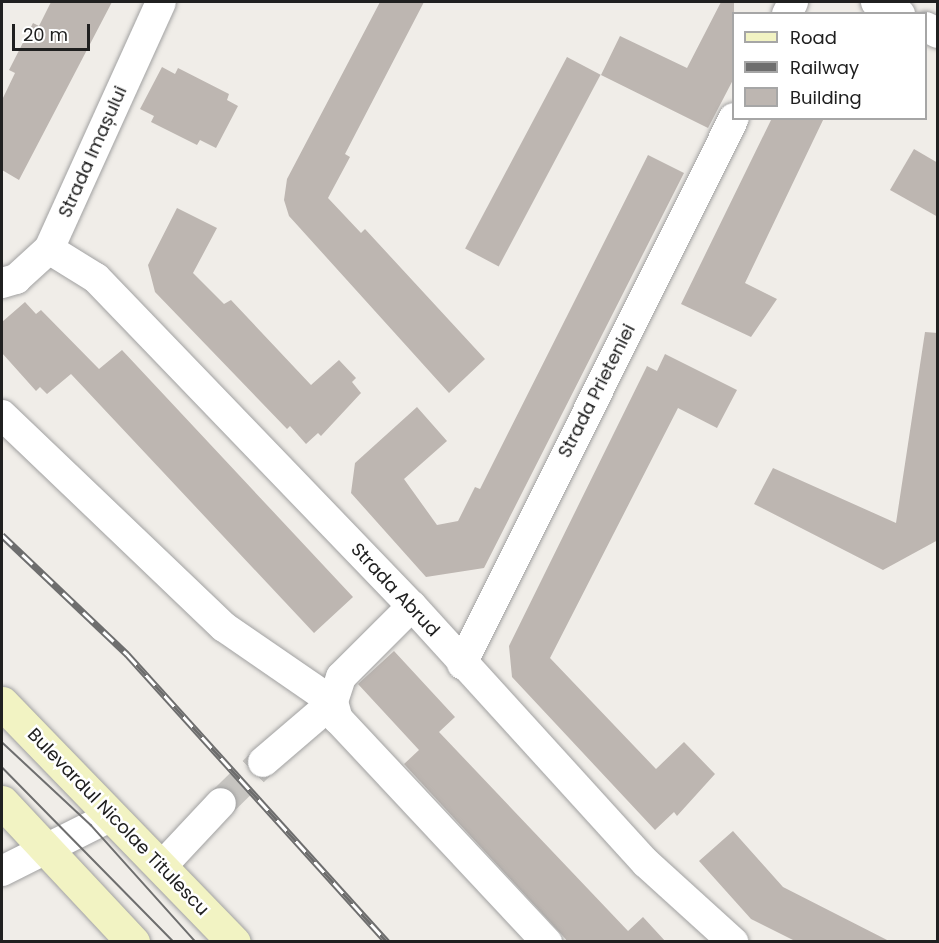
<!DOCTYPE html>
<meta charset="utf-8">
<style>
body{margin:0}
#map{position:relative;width:939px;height:943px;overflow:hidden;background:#f0ede8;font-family:Poppins,sans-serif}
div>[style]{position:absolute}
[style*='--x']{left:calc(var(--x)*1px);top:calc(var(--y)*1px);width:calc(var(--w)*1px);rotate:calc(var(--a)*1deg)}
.building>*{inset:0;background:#bdb6b1;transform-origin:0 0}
.street-tunnel>*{height:30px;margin-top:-15px;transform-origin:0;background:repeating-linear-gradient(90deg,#c6c4c0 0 30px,transparent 0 45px)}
.roads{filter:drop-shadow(0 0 2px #a1a1a1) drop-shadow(0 0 2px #a1a1a1)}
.street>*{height:30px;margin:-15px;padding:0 15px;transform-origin:15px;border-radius:15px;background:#fff}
.secondary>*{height:33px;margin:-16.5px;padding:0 16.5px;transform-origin:16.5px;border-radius:16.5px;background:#f2f3c3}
.tram>*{height:1.5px;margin:-0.75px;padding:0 0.75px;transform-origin:0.75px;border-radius:0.75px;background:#6e6e6e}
.rail>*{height:7px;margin-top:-3.5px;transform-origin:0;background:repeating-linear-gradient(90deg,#fff 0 14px,#6e6e6e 0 28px);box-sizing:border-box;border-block:2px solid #6e6e6e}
span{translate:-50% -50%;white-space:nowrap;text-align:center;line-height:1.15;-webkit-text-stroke:5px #fff;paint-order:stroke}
.street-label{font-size:18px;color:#202020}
.frame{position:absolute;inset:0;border:3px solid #202020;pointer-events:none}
.legend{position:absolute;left:732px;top:12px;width:195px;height:108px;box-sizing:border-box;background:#fff;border:2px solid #a6a6a6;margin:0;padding:8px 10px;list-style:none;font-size:18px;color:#202020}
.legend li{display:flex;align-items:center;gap:12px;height:30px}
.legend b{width:30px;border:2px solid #a6a6a6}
.scale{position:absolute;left:12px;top:24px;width:78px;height:27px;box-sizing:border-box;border:3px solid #202020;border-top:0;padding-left:8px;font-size:18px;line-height:21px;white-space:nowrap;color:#202020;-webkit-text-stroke:4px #fff;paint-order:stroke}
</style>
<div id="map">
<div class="building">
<i style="clip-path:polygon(51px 2px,112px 2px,19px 180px,2px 170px,2px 100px,15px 73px,9px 70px,33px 23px,39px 26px)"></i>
<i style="clip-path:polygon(380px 2px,424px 2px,345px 154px,350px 157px,328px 198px,361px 233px,365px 229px,485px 359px,449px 393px,289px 216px,284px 200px,287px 179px)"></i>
<i style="clip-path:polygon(721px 2px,734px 2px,734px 78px,708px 128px,601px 75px,620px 36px,687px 68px)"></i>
<i style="left:567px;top:57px;width:38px;height:217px;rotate:28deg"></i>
<i style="clip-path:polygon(162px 67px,175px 74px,178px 68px,229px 94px,227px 100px,238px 106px,216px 148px,200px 140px,197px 145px,151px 122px,154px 116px,140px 109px)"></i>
<i style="clip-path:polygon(772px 118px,824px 118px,745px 283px,777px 299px,751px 337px,681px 304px)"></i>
<i style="clip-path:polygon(914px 149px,938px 163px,938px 217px,890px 190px)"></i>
<i style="clip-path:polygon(648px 155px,684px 173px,484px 568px,426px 577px,351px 493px,355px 463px,417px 407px,447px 441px,404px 479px,437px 525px,458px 521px,475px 487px,480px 489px)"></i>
<i style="clip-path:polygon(177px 208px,217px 228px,193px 273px,224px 304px,231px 300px,311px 385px,339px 360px,356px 378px,352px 382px,361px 393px,321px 436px,318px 433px,306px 444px,290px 426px,287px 429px,155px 292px,148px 265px)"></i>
<i style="clip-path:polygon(25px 302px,36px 314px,41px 310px,99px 369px,122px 350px,353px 597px,314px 633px,71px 374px,47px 394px,40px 387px,36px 391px,2px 353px,2px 322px)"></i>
<i style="clip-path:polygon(925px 332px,938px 333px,938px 540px,883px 570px,754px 504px,773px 468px,896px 523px)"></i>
<i style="clip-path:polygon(665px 354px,737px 390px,717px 428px,678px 408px,550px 658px,656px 769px,684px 742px,715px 774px,677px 816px,674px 812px,655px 830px,512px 677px,509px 646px,647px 366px,657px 371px)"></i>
<i style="clip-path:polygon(394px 651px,455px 717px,439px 732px,628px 931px,643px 917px,666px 942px,568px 942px,562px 935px,404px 764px,419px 750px,358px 684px)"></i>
<i style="clip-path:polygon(733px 831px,783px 887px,891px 942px,797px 942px,751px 919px,699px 861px)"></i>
</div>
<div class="street-tunnel">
<i style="--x:221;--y:803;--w:59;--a:-44.3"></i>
</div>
<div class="roads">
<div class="street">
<i style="--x:876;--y:2;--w:27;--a:27"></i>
<i style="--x:787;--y:14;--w:13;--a:-63"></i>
<i style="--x:926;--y:27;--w:13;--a:27"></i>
<i style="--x:49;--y:249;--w:55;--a:31.7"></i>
<i style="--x:96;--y:278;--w:455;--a:46.1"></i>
<i style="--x:412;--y:606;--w:348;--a:47.7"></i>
<i style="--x:646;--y:863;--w:118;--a:42.2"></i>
<i style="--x:2;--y:283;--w:15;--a:-16"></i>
<i style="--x:16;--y:279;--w:45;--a:-42.3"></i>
<i style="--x:49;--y:249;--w:271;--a:-65.6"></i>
<i style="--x:2;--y:415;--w:307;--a:43.7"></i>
<i style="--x:224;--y:627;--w:132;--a:34.5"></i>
<i style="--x:412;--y:606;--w:100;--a:135"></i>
<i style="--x:341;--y:677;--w:26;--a:108"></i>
<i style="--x:333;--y:702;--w:18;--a:74"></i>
<i style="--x:338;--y:719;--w:306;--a:46.9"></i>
<i style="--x:462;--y:664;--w:610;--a:-63.52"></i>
<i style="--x:263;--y:762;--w:92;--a:-40.6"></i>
<i style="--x:162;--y:866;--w:86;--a:-46.9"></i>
<i style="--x:2;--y:871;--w:123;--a:-26.6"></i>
</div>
<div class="secondary">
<i style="--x:2;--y:703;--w:333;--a:45.9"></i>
<i style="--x:2;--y:802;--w:192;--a:46.9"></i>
</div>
</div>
<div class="tram">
<i style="--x:2;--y:742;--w:122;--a:43"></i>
<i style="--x:91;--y:825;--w:157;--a:48.1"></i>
<i style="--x:2;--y:767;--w:245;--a:45.5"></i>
</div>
<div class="rail">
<i style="--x:2;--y:535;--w:173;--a:43.6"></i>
<i style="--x:127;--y:654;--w:388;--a:47.9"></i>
</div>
<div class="street-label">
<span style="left:93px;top:152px;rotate:-66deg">Strada Imașului</span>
<span style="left:597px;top:391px;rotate:-63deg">Strada Prieteniei</span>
<span style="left:395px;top:590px;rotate:47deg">Strada Abrud</span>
<span style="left:118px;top:822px;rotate:46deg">Bulevardul Nicolae Titulescu</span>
</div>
<div class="frame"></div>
<ul class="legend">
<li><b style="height:8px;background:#f2f3c3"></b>Road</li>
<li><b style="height:8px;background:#6e6e6e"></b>Railway</li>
<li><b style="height:16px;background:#bdb6b1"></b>Building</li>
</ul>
<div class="scale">20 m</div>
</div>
